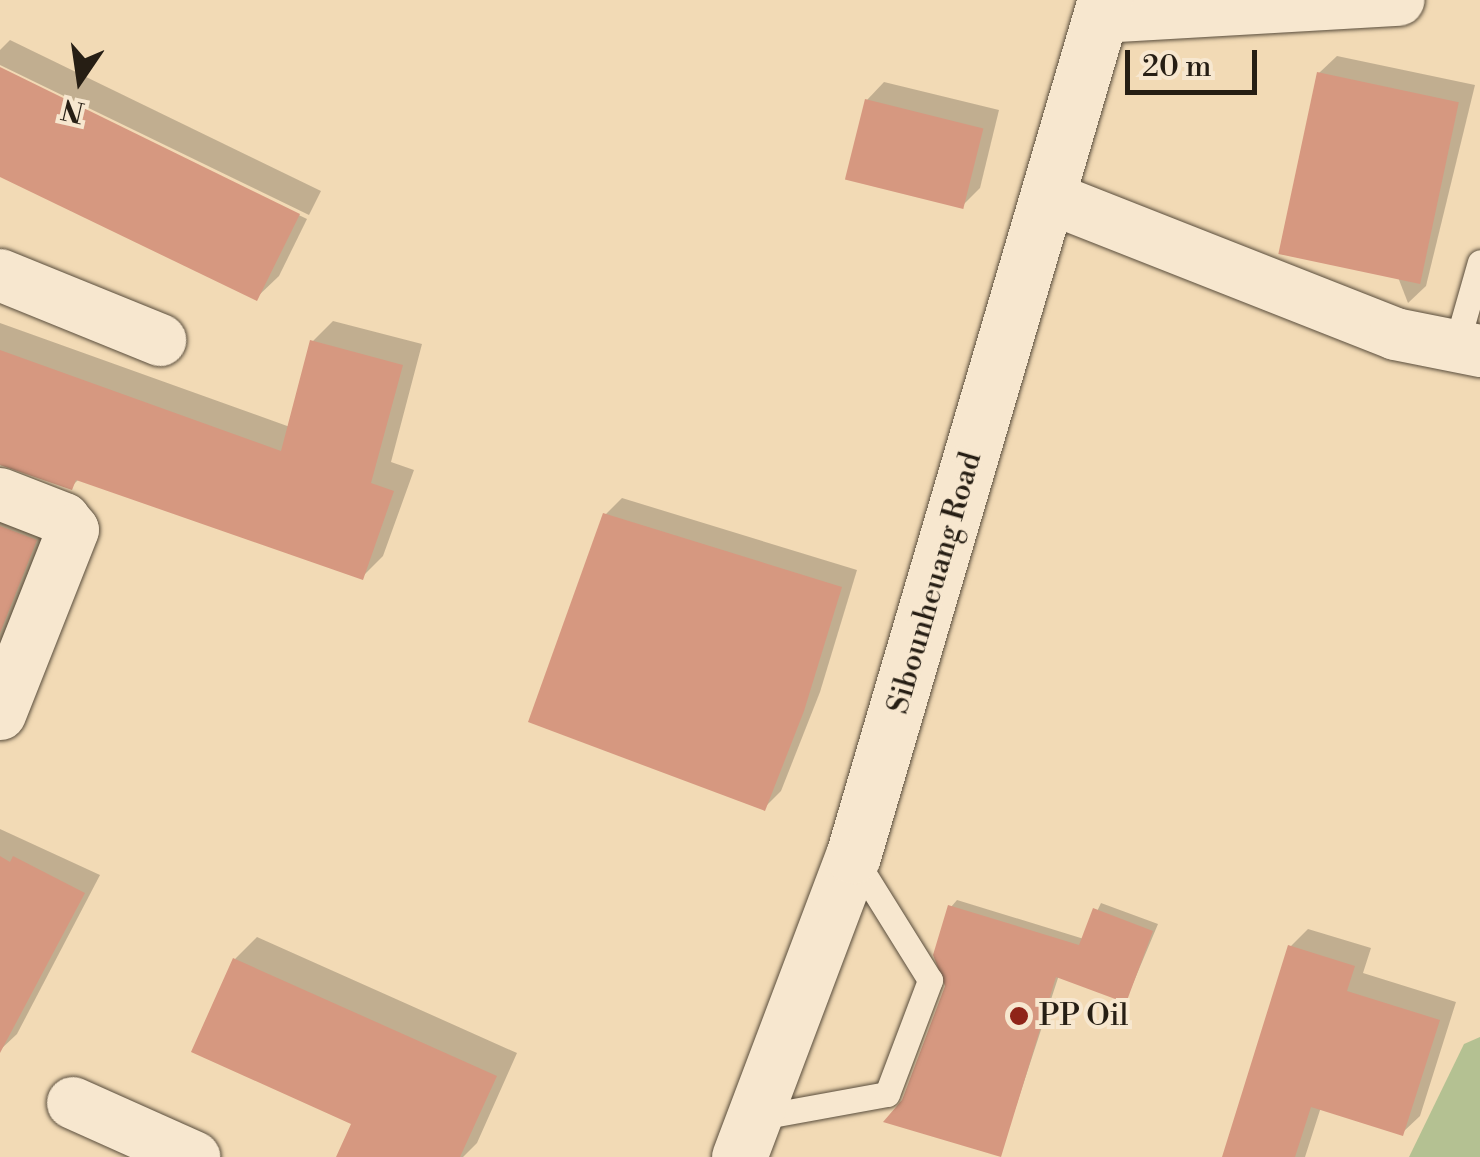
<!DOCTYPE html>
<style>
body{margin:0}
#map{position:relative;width:1480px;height:1157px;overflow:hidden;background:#f2dab5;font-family:"Libre Bodoni",serif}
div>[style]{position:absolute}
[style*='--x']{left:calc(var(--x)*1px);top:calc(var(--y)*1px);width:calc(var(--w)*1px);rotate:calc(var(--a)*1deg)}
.green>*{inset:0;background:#b4c192}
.shadow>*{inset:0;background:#0003}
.building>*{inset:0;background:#d69880;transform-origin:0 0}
.roads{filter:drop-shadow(0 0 2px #594d3c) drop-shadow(0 0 2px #594d3c)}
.service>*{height:25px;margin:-12.5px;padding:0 12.5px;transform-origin:12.5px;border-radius:12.5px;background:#f7e7cf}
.minor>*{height:52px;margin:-26px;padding:0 26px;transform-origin:26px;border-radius:26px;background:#f7e7cf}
.tertiary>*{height:55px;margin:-27.5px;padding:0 27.5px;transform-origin:27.5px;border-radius:27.5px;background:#f7e7cf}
.dots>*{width:28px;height:28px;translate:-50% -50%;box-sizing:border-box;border:5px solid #f7e7cf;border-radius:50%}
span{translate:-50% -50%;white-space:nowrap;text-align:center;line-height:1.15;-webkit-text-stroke:8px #f7e7cf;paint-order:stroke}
.street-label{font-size:30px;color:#261e14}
.poi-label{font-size:30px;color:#261e14}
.left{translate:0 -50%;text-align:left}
.north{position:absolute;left:30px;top:30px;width:100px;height:100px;-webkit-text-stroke:8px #f7e7cf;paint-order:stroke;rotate:193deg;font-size:28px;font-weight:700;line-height:40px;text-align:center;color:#261e14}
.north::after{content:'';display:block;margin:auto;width:35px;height:45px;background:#261e14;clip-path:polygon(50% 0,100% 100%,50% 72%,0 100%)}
.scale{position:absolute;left:1125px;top:50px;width:132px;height:45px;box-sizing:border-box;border:5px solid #261e14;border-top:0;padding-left:12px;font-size:30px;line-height:35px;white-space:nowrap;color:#261e14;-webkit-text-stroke:8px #f7e7cf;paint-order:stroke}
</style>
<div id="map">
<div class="green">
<i style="clip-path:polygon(1480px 1037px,1480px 1157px,1409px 1157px,1464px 1044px)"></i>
</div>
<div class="shadow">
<i style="clip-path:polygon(10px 40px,321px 191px,309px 215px,0 65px,0 50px)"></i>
<i style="clip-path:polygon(1337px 56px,1475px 85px,1426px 286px,1408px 303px,1319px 73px)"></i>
<i style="clip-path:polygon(0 70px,307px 219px,279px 276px,256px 298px,0 174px)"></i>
<i style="clip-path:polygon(884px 82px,999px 110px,980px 188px,962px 206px,867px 100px)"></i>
<i style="clip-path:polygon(333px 321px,422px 344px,391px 462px,414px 470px,383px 556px,362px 577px,79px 479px,71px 487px,0 465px,0 323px,290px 427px,312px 342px)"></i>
<i style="clip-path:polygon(0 494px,56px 519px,0 660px)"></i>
<i style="clip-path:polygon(622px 498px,857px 570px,820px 692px,781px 791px,764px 808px,605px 515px)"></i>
<i style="clip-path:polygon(0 829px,100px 875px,17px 1034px,0 1050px)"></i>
<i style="clip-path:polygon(957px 900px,1084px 939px,1101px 903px,1158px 924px,1126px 1000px,1059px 975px,1000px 1155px,904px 1101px,948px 986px,951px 907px)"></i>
<i style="clip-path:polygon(1308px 929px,1371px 948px,1363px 973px,1456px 1002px,1420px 1116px,1402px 1133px,1321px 1107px,1305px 1157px,1225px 1157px,1290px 947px)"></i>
<i style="clip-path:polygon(257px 937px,517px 1053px,477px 1143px,463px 1157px,339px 1157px,355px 1123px,235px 959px)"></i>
</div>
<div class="building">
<i style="clip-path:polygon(0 67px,300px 214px,257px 301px,0 177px)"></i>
<i style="left:1317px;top:72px;width:145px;height:186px;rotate:12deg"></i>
<i style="left:865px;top:99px;width:122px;height:83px;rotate:14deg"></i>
<i style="clip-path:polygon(310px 340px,403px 365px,371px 483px,394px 491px,363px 580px,76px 480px,72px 490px,0 465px,0 350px,281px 451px)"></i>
<i style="clip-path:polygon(603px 513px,842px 587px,804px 711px,765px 811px,528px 722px)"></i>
<i style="clip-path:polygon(0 526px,37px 540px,0 633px)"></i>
<i style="clip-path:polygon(0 856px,10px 862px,13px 856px,85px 893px,0 1053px)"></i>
<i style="clip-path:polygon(948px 905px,1079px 945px,1093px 908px,1153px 931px,1126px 1003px,1056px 977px,1001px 1157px,883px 1122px,902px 1100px,945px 986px,933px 955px)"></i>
<i style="clip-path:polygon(1288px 945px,1355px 966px,1347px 991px,1440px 1020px,1403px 1136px,1311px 1107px,1295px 1157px,1222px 1157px)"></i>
<i style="clip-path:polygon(233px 958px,497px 1076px,460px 1157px,336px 1157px,351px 1124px,191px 1052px)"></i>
</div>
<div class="roads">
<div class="service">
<i style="--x:1456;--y:346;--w:87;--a:-74.1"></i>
<i style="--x:755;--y:1118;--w:134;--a:-10.3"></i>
<i style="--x:887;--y:1094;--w:122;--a:-69.3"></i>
<i style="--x:930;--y:980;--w:144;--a:-121.9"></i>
</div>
<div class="minor">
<i style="--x:1100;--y:17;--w:299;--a:-3.3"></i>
<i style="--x:1048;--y:197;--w:373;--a:21.5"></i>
<i style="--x:1395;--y:334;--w:87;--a:11.3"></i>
<i style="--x:0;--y:275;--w:173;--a:22.1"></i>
<i style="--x:0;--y:494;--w:69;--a:21.3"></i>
<i style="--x:64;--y:519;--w:14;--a:51"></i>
<i style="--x:73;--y:530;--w:198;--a:111.6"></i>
<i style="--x:73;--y:1103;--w:133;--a:24.1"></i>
</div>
<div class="tertiary">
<i style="--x:739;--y:1157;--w:322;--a:-69.3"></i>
<i style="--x:853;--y:856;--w:892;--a:-73.6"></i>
</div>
</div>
<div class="dots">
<i style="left:1019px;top:1016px;background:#8f2418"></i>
</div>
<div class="street-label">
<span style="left:935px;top:583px;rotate:-74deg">Sibounheuang Road</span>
</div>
<div class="poi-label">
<span class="left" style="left:1039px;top:1016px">PP Oil</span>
</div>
<div class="north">N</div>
<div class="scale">20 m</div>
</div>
